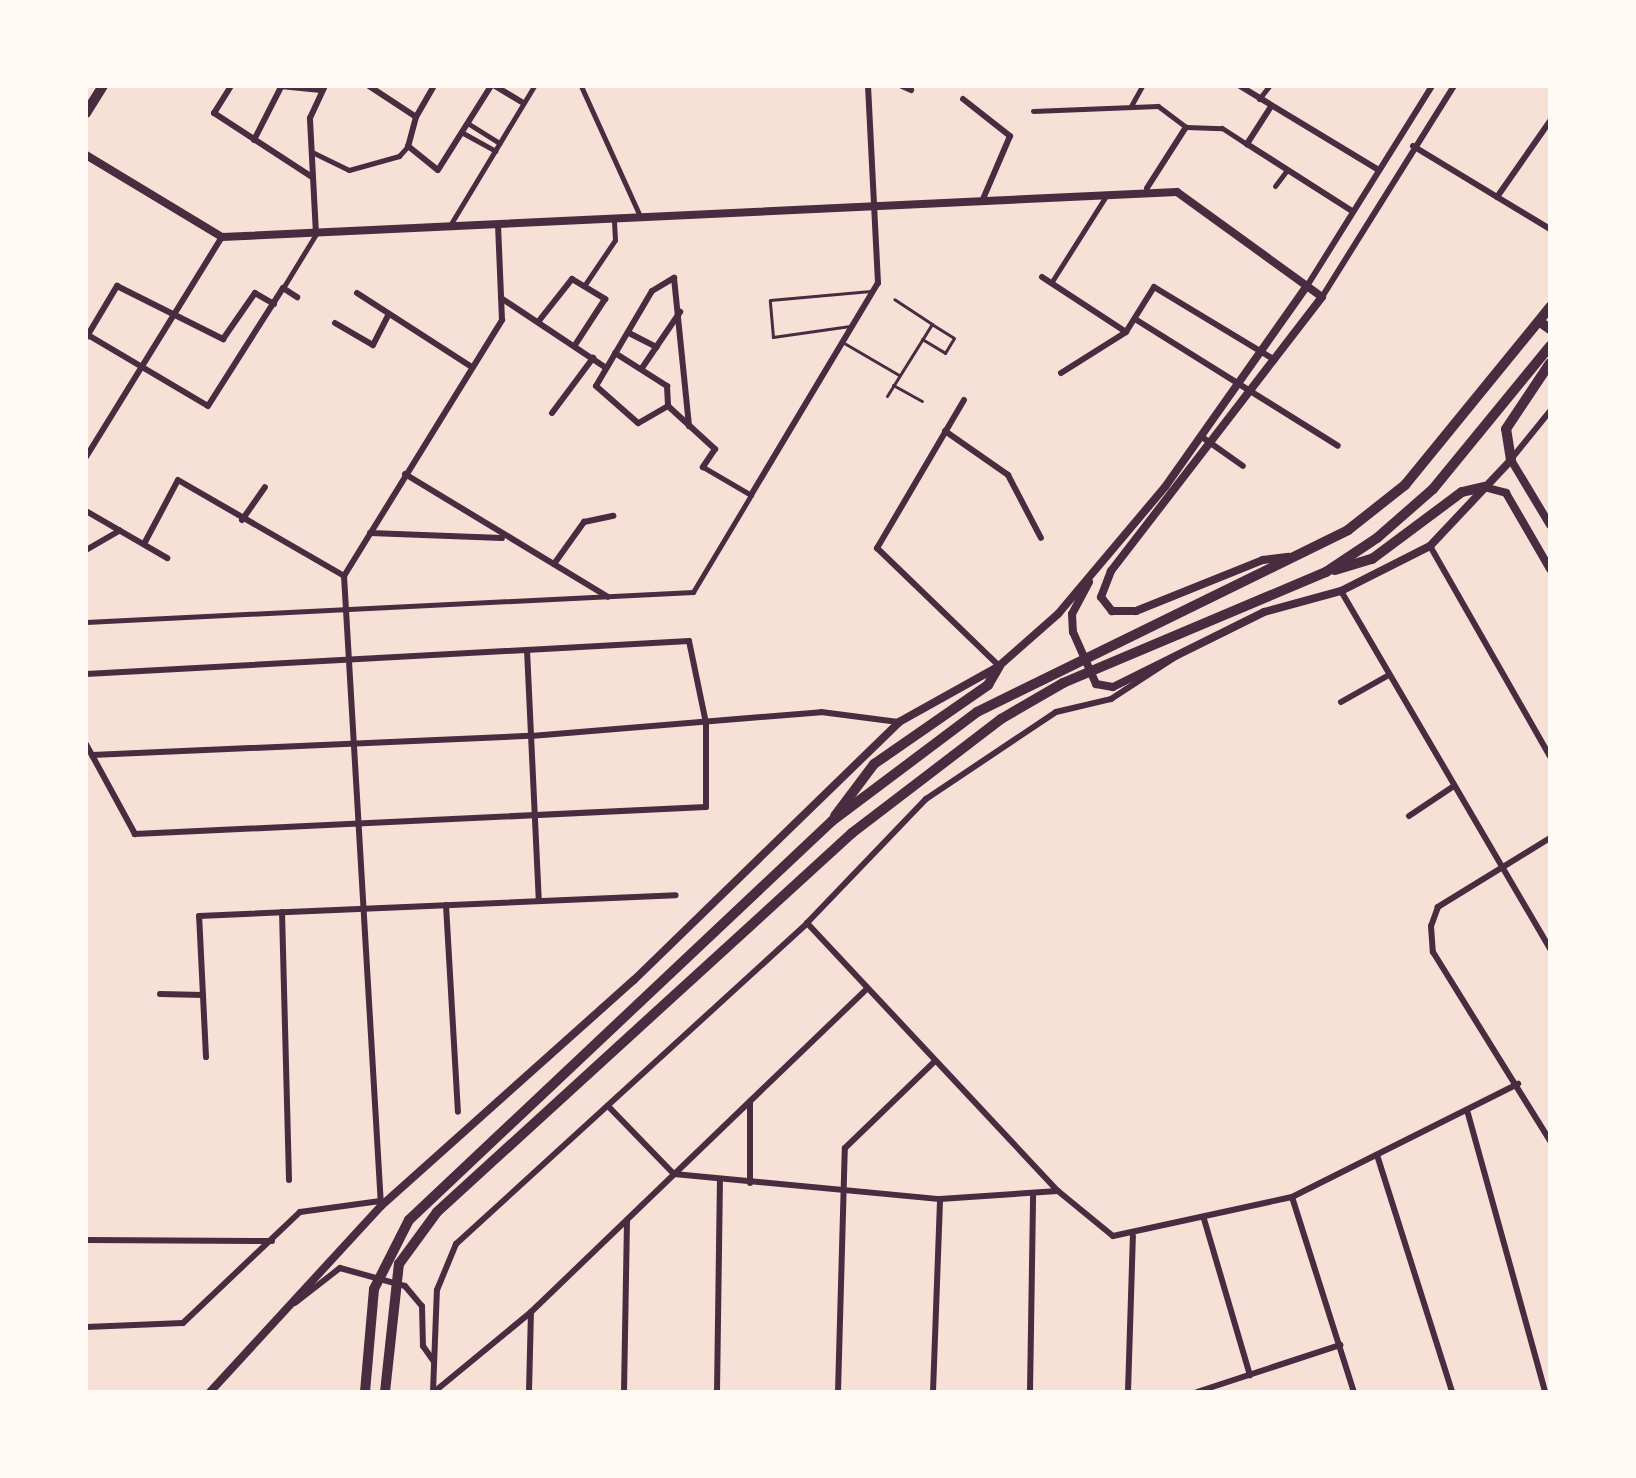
<!DOCTYPE html>
<style>
body{margin:0}
#map{position:relative;width:1636px;height:1478px;overflow:hidden;background:#f7e1d7;font-family:"Nunito Sans",sans-serif}
div>[style]{position:absolute}
[style*='--x']{left:calc(var(--x)*1px);top:calc(var(--y)*1px);width:calc(var(--w)*1px);rotate:calc(var(--a)*1deg)}
.service>*{height:3px;margin:-1.5px;padding:0 1.5px;transform-origin:1.5px;border-radius:1.5px;background:#4a2c40}
.pedestrian>*{height:5px;margin:-2.5px;padding:0 2.5px;transform-origin:2.5px;border-radius:2.5px;background:#4a2c40}
.minor>*{height:6px;margin:-3px;padding:0 3px;transform-origin:3px;border-radius:3px;background:#4a2c40}
.tertiary>*{height:8px;margin:-4px;padding:0 4px;transform-origin:4px;border-radius:4px;background:#4a2c40}
.primary>*{height:10px;margin:-5px;padding:0 5px;transform-origin:5px;border-radius:5px;background:#4a2c40}
span{translate:-50% -50%;white-space:nowrap;text-align:center;line-height:1.15;-webkit-text-stroke:6px #fffaf5;paint-order:stroke}
.frame{position:absolute;inset:0;border:88px solid #fffaf5;pointer-events:none}
</style>
<div id="map">
<div class="service">
<i style="--x:850;--y:326;--w:78;--a:171.9"></i>
<i style="--x:773;--y:337;--w:37;--a:-95"></i>
<i style="--x:770;--y:300;--w:101;--a:-5.1"></i>
<i style="--x:922;--y:339;--w:27;--a:31"></i>
<i style="--x:945;--y:353;--w:17;--a:-59"></i>
<i style="--x:954;--y:338;--w:26;--a:-148"></i>
<i style="--x:844;--y:343;--w:64;--a:30.2"></i>
<i style="--x:893;--y:385;--w:33;--a:29"></i>
<i style="--x:887;--y:396;--w:85;--a:-58"></i>
<i style="--x:932;--y:324;--w:45;--a:-146.7"></i>
</div>
<div class="pedestrian">
<i style="--x:581;--y:86;--w:143;--a:65.6"></i>
<i style="--x:1259;--y:99;--w:16;--a:-52"></i>
<i style="--x:1131;--y:106;--w:23;--a:-61"></i>
<i style="--x:1033;--y:111;--w:125;--a:-2.3"></i>
<i style="--x:1158;--y:106;--w:35;--a:37"></i>
<i style="--x:1186;--y:127;--w:36;--a:2"></i>
<i style="--x:1222;--y:128;--w:30;--a:33"></i>
<i style="--x:469;--y:124;--w:36;--a:32"></i>
<i style="--x:463;--y:133;--w:37;--a:29"></i>
<i style="--x:312;--y:152;--w:41;--a:25.9"></i>
<i style="--x:349;--y:170;--w:52;--a:-15.6"></i>
<i style="--x:399;--y:156;--w:13;--a:-48"></i>
<i style="--x:1275;--y:186;--w:20;--a:-53"></i>
<i style="--x:449;--y:227;--w:165;--a:-58.9"></i>
<i style="--x:1051;--y:283;--w:103;--a:-57.7"></i>
<i style="--x:584;--y:286;--w:55;--a:-56"></i>
<i style="--x:615;--y:240;--w:19;--a:-93"></i>
<i style="--x:283;--y:288;--w:63;--a:-58.6"></i>
<i style="--x:86;--y:622;--w:608;--a:-2.83"></i>
<i style="--x:693;--y:592;--w:113;--a:-59.1"></i>
<i style="--x:751;--y:495;--w:56;--a:-149.7"></i>
</div>
<div class="minor">
<i style="--x:231;--y:86;--w:32;--a:122"></i>
<i style="--x:214;--y:113;--w:117;--a:33.1"></i>
<i style="--x:280;--y:86;--w:41;--a:5.6"></i>
<i style="--x:369;--y:86;--w:56;--a:33.4"></i>
<i style="--x:416;--y:117;--w:30;--a:105"></i>
<i style="--x:408;--y:146;--w:38;--a:39"></i>
<i style="--x:438;--y:170;--w:99;--a:-57.8"></i>
<i style="--x:495;--y:86;--w:33;--a:31"></i>
<i style="--x:902;--y:86;--w:10;--a:24"></i>
<i style="--x:1240;--y:86;--w:160;--a:31.2"></i>
<i style="--x:963;--y:99;--w:60;--a:38.2"></i>
<i style="--x:1010;--y:136;--w:69;--a:113.2"></i>
<i style="--x:1270;--y:108;--w:43;--a:122.6"></i>
<i style="--x:1247;--y:144;--w:125;--a:32.5"></i>
<i style="--x:416;--y:117;--w:36;--a:-60"></i>
<i style="--x:254;--y:140;--w:59;--a:-63"></i>
<i style="--x:1413;--y:146;--w:160;--a:31.2"></i>
<i style="--x:1147;--y:188;--w:72;--a:-57.4"></i>
<i style="--x:1497;--y:197;--w:93;--a:-55.1"></i>
<i style="--x:316;--y:234;--w:116;--a:-93"></i>
<i style="--x:310;--y:118;--w:35;--a:-65"></i>
<i style="--x:1042;--y:277;--w:100;--a:33.2"></i>
<i style="--x:1307;--y:286;--w:236;--a:-58"></i>
<i style="--x:357;--y:293;--w:137;--a:32.8"></i>
<i style="--x:1322;--y:297;--w:249;--a:-58"></i>
<i style="--x:501;--y:298;--w:125;--a:33.6"></i>
<i style="--x:1135;--y:319;--w:239;--a:32"></i>
<i style="--x:538;--y:322;--w:55;--a:-51.7"></i>
<i style="--x:572;--y:279;--w:39;--a:31"></i>
<i style="--x:605;--y:299;--w:55;--a:123.1"></i>
<i style="--x:335;--y:323;--w:44;--a:30.1"></i>
<i style="--x:373;--y:345;--w:35;--a:-63"></i>
<i style="--x:629;--y:333;--w:31;--a:27"></i>
<i style="--x:88;--y:335;--w:139;--a:30.6"></i>
<i style="--x:208;--y:406;--w:140;--a:-57.6"></i>
<i style="--x:283;--y:288;--w:17;--a:33"></i>
<i style="--x:86;--y:338;--w:61;--a:-59.2"></i>
<i style="--x:117;--y:286;--w:119;--a:26.6"></i>
<i style="--x:223;--y:339;--w:56;--a:-55.2"></i>
<i style="--x:255;--y:293;--w:22;--a:30"></i>
<i style="--x:615;--y:353;--w:62;--a:32.4"></i>
<i style="--x:667;--y:386;--w:20;--a:87"></i>
<i style="--x:642;--y:368;--w:68;--a:-55.8"></i>
<i style="--x:1061;--y:373;--w:77;--a:-32.2"></i>
<i style="--x:1126;--y:332;--w:53;--a:-58.1"></i>
<i style="--x:1154;--y:287;--w:141;--a:31.1"></i>
<i style="--x:964;--y:400;--w:172;--a:120.4"></i>
<i style="--x:877;--y:548;--w:170;--a:44"></i>
<i style="--x:668;--y:406;--w:34;--a:150"></i>
<i style="--x:638;--y:423;--w:56;--a:-138.6"></i>
<i style="--x:596;--y:386;--w:110;--a:-59.5"></i>
<i style="--x:652;--y:291;--w:26;--a:-31"></i>
<i style="--x:674;--y:278;--w:149;--a:84.2"></i>
<i style="--x:668;--y:406;--w:64;--a:42.5"></i>
<i style="--x:715;--y:449;--w:22;--a:124"></i>
<i style="--x:552;--y:413;--w:69;--a:-53.3"></i>
<i style="--x:945;--y:431;--w:77;--a:34.9"></i>
<i style="--x:1008;--y:475;--w:71;--a:62.4"></i>
<i style="--x:1202;--y:437;--w:50;--a:35.3"></i>
<i style="--x:86;--y:457;--w:259;--a:-58.3"></i>
<i style="--x:1512;--y:458;--w:60;--a:-51"></i>
<i style="--x:405;--y:474;--w:237;--a:31.2"></i>
<i style="--x:751;--y:495;--w:247;--a:-59.1"></i>
<i style="--x:878;--y:283;--w:197;--a:-92.9"></i>
<i style="--x:86;--y:511;--w:94;--a:30.1"></i>
<i style="--x:242;--y:520;--w:40;--a:-55.1"></i>
<i style="--x:370;--y:533;--w:132;--a:2.2"></i>
<i style="--x:144;--y:544;--w:72;--a:-62"></i>
<i style="--x:178;--y:480;--w:192;--a:30"></i>
<i style="--x:1430;--y:546;--w:242;--a:60.3"></i>
<i style="--x:86;--y:550;--w:39;--a:-30"></i>
<i style="--x:554;--y:564;--w:52;--a:-54.5"></i>
<i style="--x:584;--y:522;--w:30;--a:-12"></i>
<i style="--x:1341;--y:591;--w:415;--a:59.7"></i>
<i style="--x:527;--y:650;--w:250;--a:87.3"></i>
<i style="--x:86;--y:674;--w:604;--a:-3.13"></i>
<i style="--x:689;--y:641;--w:84;--a:78.3"></i>
<i style="--x:706;--y:723;--w:84;--a:90"></i>
<i style="--x:706;--y:807;--w:572;--a:177.29"></i>
<i style="--x:135;--y:834;--w:102;--a:-118.6"></i>
<i style="--x:1341;--y:702;--w:55;--a:-29.4"></i>
<i style="--x:92;--y:755;--w:439;--a:-2.5"></i>
<i style="--x:531;--y:736;--w:291;--a:-4.7"></i>
<i style="--x:821;--y:712;--w:78;--a:7.4"></i>
<i style="--x:1409;--y:816;--w:54;--a:-33.7"></i>
<i style="--x:1550;--y:838;--w:132;--a:148.4"></i>
<i style="--x:1438;--y:907;--w:20;--a:110"></i>
<i style="--x:1431;--y:926;--w:26;--a:86"></i>
<i style="--x:1433;--y:952;--w:222;--a:58.2"></i>
<i style="--x:446;--y:905;--w:207;--a:86.7"></i>
<i style="--x:282;--y:912;--w:268;--a:88.5"></i>
<i style="--x:807;--y:923;--w:367;--a:46.9"></i>
<i style="--x:1058;--y:1191;--w:71;--a:39.3"></i>
<i style="--x:1113;--y:1236;--w:183;--a:-12.3"></i>
<i style="--x:1292;--y:1197;--w:253;--a:-26.6"></i>
<i style="--x:160;--y:994;--w:43;--a:1.3"></i>
<i style="--x:206;--y:1057;--w:141;--a:-92.8"></i>
<i style="--x:199;--y:916;--w:477;--a:-2.5"></i>
<i style="--x:750;--y:1103;--w:80;--a:90"></i>
<i style="--x:608;--y:1106;--w:95;--a:45.9"></i>
<i style="--x:674;--y:1174;--w:267;--a:5.4"></i>
<i style="--x:940;--y:1199;--w:118;--a:-3.9"></i>
<i style="--x:1467;--y:1110;--w:293;--a:74.5"></i>
<i style="--x:1377;--y:1155;--w:249;--a:72.4"></i>
<i style="--x:1292;--y:1197;--w:205;--a:72.4"></i>
<i style="--x:381;--y:1206;--w:631;--a:-93.36"></i>
<i style="--x:344;--y:576;--w:301;--a:-58.3"></i>
<i style="--x:502;--y:320;--w:95;--a:-92.4"></i>
<i style="--x:1204;--y:1219;--w:163;--a:73.6"></i>
<i style="--x:86;--y:1240;--w:186;--a:0.3"></i>
<i style="--x:295;--y:1303;--w:57;--a:-37.9"></i>
<i style="--x:340;--y:1268;--w:67;--a:15.5"></i>
<i style="--x:405;--y:1286;--w:26;--a:50"></i>
<i style="--x:422;--y:1306;--w:40;--a:88.6"></i>
<i style="--x:423;--y:1346;--w:19;--a:55"></i>
<i style="--x:86;--y:1327;--w:97;--a:-2.4"></i>
<i style="--x:183;--y:1323;--w:161;--a:-43.5"></i>
<i style="--x:300;--y:1212;--w:81;--a:-7.8"></i>
<i style="--x:433;--y:1392;--w:102;--a:-87.8"></i>
<i style="--x:437;--y:1290;--w:50;--a:-67.6"></i>
<i style="--x:456;--y:1244;--w:476;--a:-42.4"></i>
<i style="--x:807;--y:923;--w:172;--a:-46.2"></i>
<i style="--x:926;--y:799;--w:156;--a:-33.8"></i>
<i style="--x:1056;--y:712;--w:57;--a:-13.3"></i>
<i style="--x:1111;--y:699;--w:82;--a:-33.1"></i>
<i style="--x:434;--y:1392;--w:126;--a:-39.5"></i>
<i style="--x:531;--y:1312;--w:465;--a:-43.9"></i>
<i style="--x:529;--y:1392;--w:80;--a:-88.6"></i>
<i style="--x:624;--y:1392;--w:171;--a:-89"></i>
<i style="--x:717;--y:1392;--w:212;--a:-89.2"></i>
<i style="--x:838;--y:1392;--w:244;--a:-88.4"></i>
<i style="--x:845;--y:1148;--w:125;--a:-44"></i>
<i style="--x:933;--y:1392;--w:193;--a:-87.9"></i>
<i style="--x:1030;--y:1392;--w:198;--a:-89.1"></i>
<i style="--x:1128;--y:1392;--w:156;--a:-88.2"></i>
<i style="--x:1197;--y:1392;--w:151;--a:-18.2"></i>
</div>
<div class="tertiary">
<i style="--x:86;--y:155;--w:159;--a:31.1"></i>
<i style="--x:222;--y:237;--w:956;--a:-2.7"></i>
<i style="--x:1177;--y:192;--w:179;--a:35.9"></i>
<i style="--x:1322;--y:297;--w:346;--a:127.6"></i>
<i style="--x:1111;--y:571;--w:28;--a:111"></i>
<i style="--x:1101;--y:597;--w:18;--a:52"></i>
<i style="--x:1112;--y:611;--w:24;--a:0"></i>
<i style="--x:1136;--y:611;--w:137;--a:-21.9"></i>
<i style="--x:1263;--y:560;--w:26;--a:-7"></i>
<i style="--x:1484;--y:487;--w:23;--a:15"></i>
<i style="--x:1506;--y:493;--w:88;--a:59.9"></i>
<i style="--x:1089;--y:582;--w:36;--a:118"></i>
<i style="--x:1072;--y:614;--w:18;--a:87"></i>
<i style="--x:1073;--y:632;--w:57;--a:66.1"></i>
<i style="--x:1096;--y:684;--w:17;--a:10"></i>
<i style="--x:1113;--y:687;--w:169;--a:-26.4"></i>
<i style="--x:1264;--y:612;--w:80;--a:-15.3"></i>
<i style="--x:1341;--y:591;--w:100;--a:-26.8"></i>
<i style="--x:1430;--y:546;--w:118;--a:-46.7"></i>
<i style="--x:1511;--y:460;--w:76;--a:59"></i>
<i style="--x:210;--y:1392;--w:253;--a:-47.4"></i>
<i style="--x:381;--y:1206;--w:339;--a:-41.8"></i>
<i style="--x:634;--y:980;--w:370;--a:-44.2"></i>
<i style="--x:899;--y:722;--w:115;--a:-29.2"></i>
<i style="--x:999;--y:666;--w:79;--a:-41.4"></i>
<i style="--x:1058;--y:614;--w:166;--a:-49.9"></i>
<i style="--x:1165;--y:487;--w:246;--a:-54.8"></i>
</div>
<div class="primary">
<i style="--x:86;--y:113;--w:32;--a:-58"></i>
<i style="--x:1540;--y:322;--w:12;--a:35"></i>
<i style="--x:1511;--y:460;--w:31;--a:-99"></i>
<i style="--x:1506;--y:429;--w:79;--a:-56.3"></i>
<i style="--x:1335;--y:570;--w:39;--a:-17"></i>
<i style="--x:1372;--y:559;--w:112;--a:-36.7"></i>
<i style="--x:1462;--y:492;--w:23;--a:-13"></i>
<i style="--x:835;--y:816;--w:65;--a:-53.1"></i>
<i style="--x:874;--y:764;--w:139;--a:-34.7"></i>
<i style="--x:988;--y:685;--w:22;--a:-60"></i>
<i style="--x:365;--y:1392;--w:103;--a:-85"></i>
<i style="--x:374;--y:1289;--w:77;--a:-63.1"></i>
<i style="--x:409;--y:1220;--w:581;--a:-43.33"></i>
<i style="--x:832;--y:821;--w:181;--a:-36.9"></i>
<i style="--x:977;--y:712;--w:413;--a:-26.1"></i>
<i style="--x:1348;--y:530;--w:73;--a:-38.3"></i>
<i style="--x:1405;--y:485;--w:230;--a:-50.8"></i>
<i style="--x:385;--y:1392;--w:129;--a:-83.8"></i>
<i style="--x:399;--y:1264;--w:64;--a:-53.8"></i>
<i style="--x:437;--y:1212;--w:562;--a:-42.4"></i>
<i style="--x:852;--y:833;--w:188;--a:-37.4"></i>
<i style="--x:1001;--y:719;--w:72;--a:-30.1"></i>
<i style="--x:1063;--y:683;--w:285;--a:-22.9"></i>
<i style="--x:1326;--y:572;--w:61;--a:-33.7"></i>
<i style="--x:1377;--y:538;--w:74;--a:-41.2"></i>
<i style="--x:1433;--y:489;--w:185;--a:-50.7"></i>
</div>
<div class="frame"></div>
</div>
